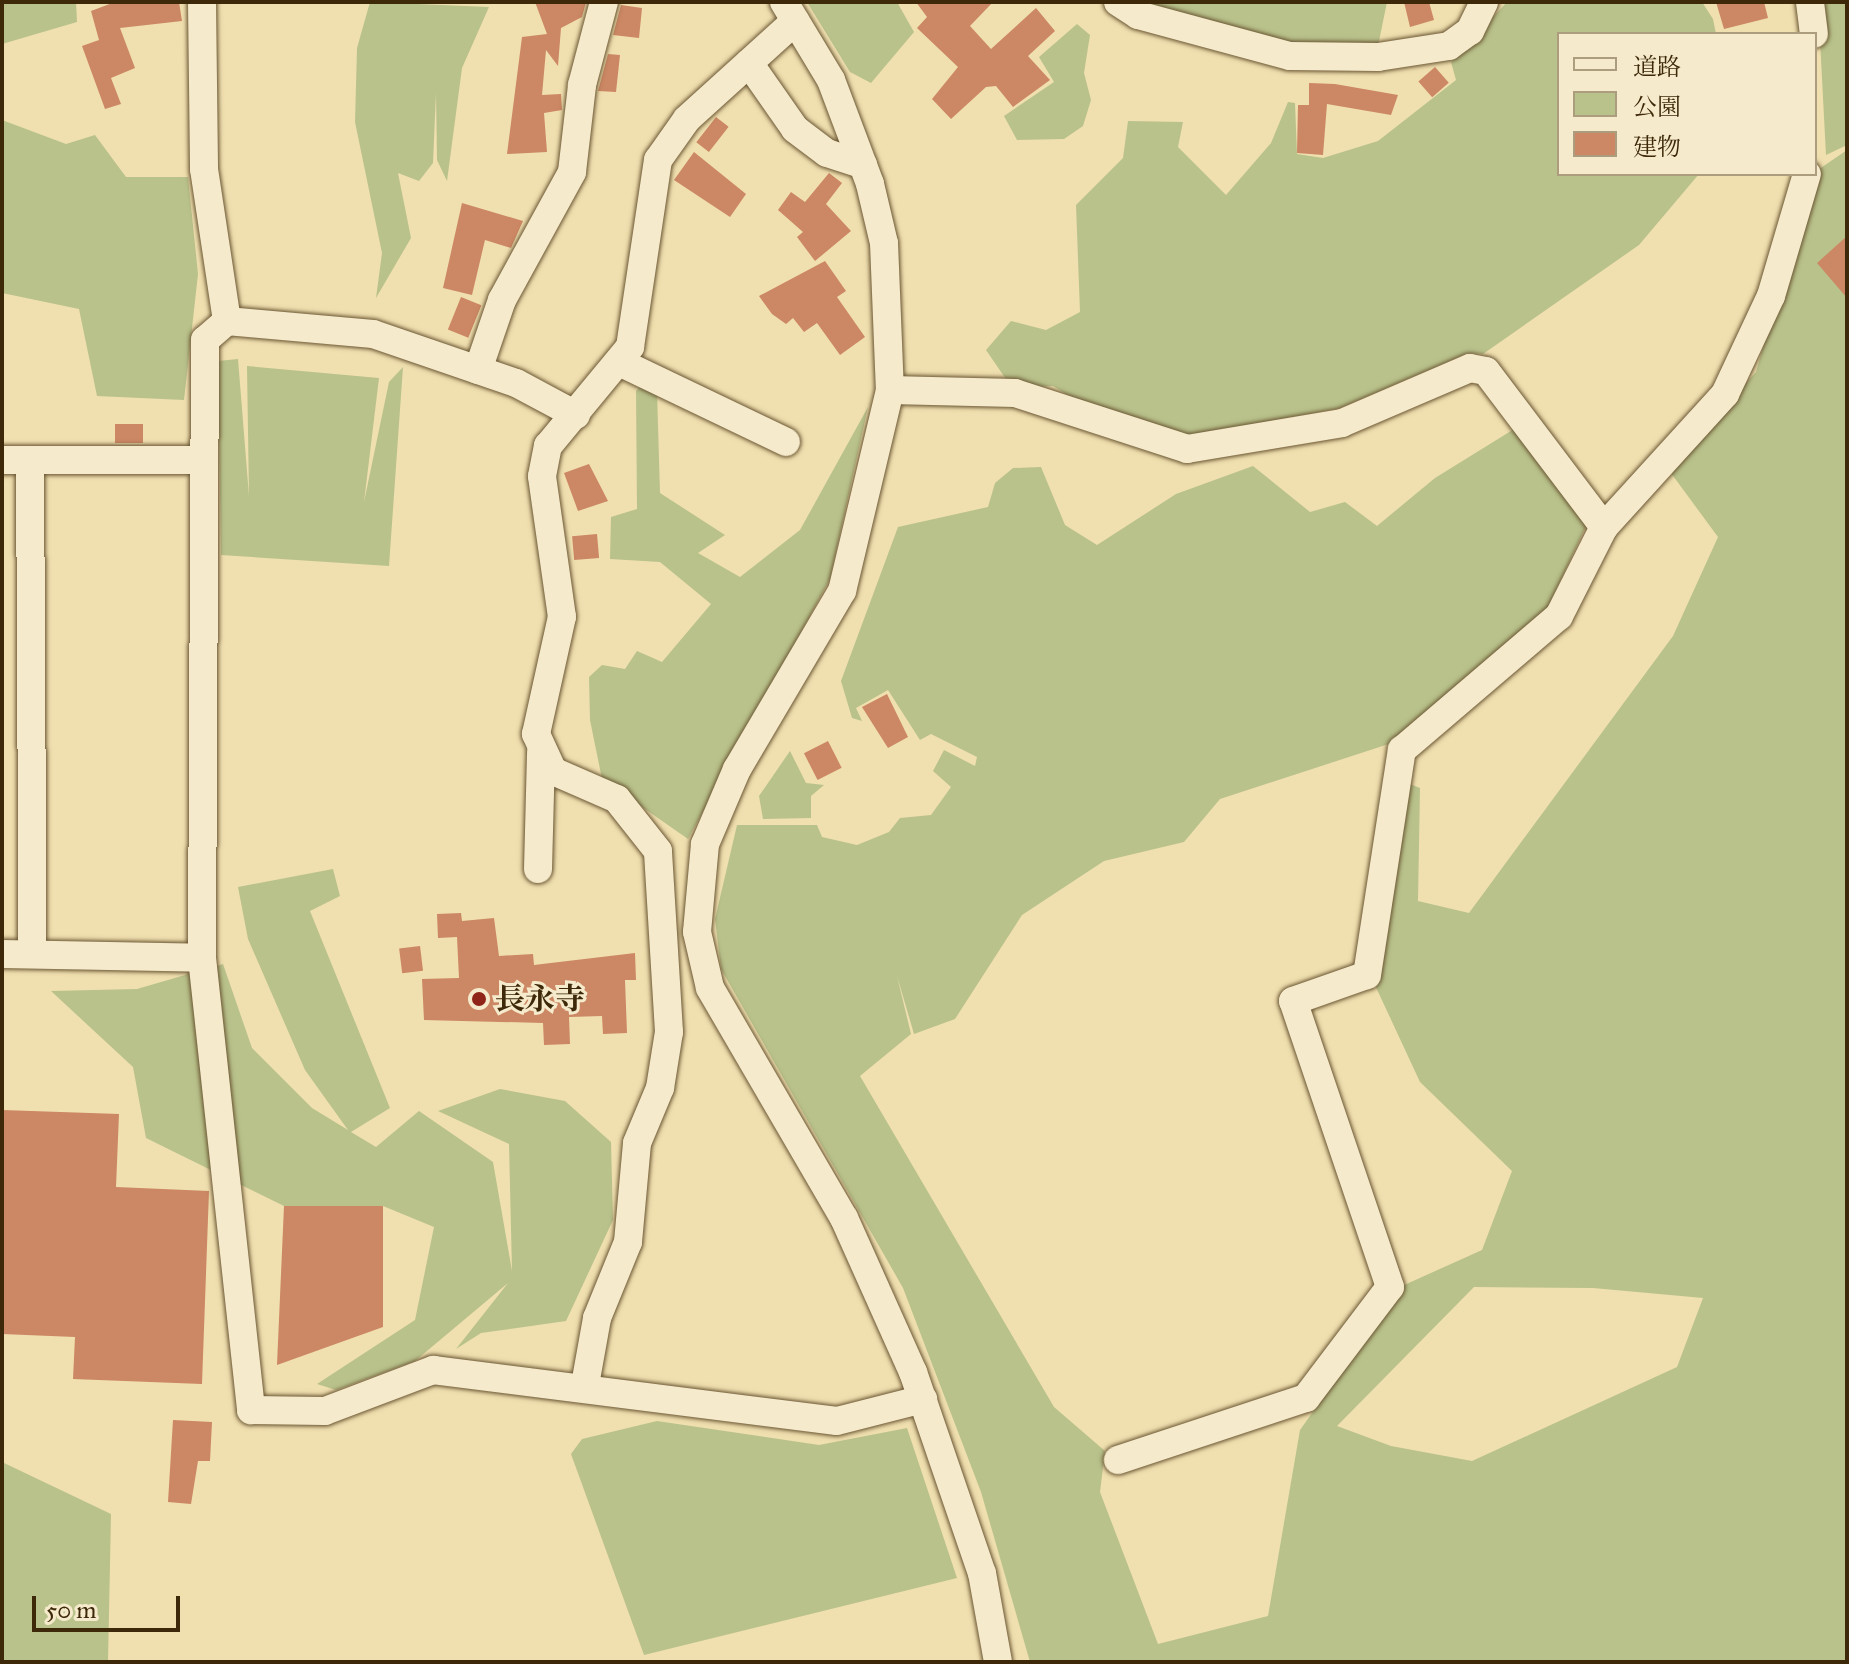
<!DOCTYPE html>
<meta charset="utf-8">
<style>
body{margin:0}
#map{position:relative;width:1849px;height:1664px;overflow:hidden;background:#f0dfaf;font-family:"IM FELL Great Primer","Noto Serif JP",serif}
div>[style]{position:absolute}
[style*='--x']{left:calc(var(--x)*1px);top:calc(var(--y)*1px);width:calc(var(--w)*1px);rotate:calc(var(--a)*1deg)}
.green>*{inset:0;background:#b9c28b}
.building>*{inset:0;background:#cc8764;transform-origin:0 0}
.roads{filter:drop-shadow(0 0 2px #6a5633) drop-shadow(0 0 2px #6a5633)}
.minor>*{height:28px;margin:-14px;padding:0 14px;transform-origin:14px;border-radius:14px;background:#f5eacb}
.dots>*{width:22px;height:22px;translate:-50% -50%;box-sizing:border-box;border:4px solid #f5eacb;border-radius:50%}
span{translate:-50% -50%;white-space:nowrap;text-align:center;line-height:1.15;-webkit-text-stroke:6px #f5eacb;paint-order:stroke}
.poi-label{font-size:30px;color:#3d290a;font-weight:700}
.left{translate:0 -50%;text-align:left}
.frame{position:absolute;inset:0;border:4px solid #3d290a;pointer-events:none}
.legend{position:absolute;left:1557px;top:32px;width:260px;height:144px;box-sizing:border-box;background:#f5eacb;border:2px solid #ab9d7e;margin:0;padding:10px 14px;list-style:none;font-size:24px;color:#3d290a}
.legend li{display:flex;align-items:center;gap:16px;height:40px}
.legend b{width:40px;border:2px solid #ab9d7e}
.scale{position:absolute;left:32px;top:1596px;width:148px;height:36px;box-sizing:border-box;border:4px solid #3d290a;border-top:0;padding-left:10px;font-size:24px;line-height:28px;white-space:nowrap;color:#3d290a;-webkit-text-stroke:6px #f5eacb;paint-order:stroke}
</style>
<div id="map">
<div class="green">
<i style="clip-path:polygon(2px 2px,76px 2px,77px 22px,2px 44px)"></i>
<i style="clip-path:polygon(370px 2px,489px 7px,462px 68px,447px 181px,437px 160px,436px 93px,433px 163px,419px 181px,398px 173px,411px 238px,376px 298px,382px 253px,355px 122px,357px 48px)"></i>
<i style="clip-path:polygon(807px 2px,897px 2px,914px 32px,871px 83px,850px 72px)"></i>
<i style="clip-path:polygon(1149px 2px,1387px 2px,1378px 46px,1227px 40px)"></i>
<i style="clip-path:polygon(1507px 2px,1702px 2px,1713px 19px,1716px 34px,1559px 34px,1559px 174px,1699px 174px,1639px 245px,1483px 354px,1468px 353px,1340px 408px,1187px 437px,1118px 426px,1053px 386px,1012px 388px,986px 350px,1011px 321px,1046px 330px,1080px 312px,1076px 205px,1123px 158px,1128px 121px,1183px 122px,1178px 147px,1226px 195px,1271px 143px,1288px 102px,1295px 103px,1297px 154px,1323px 158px,1378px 141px,1456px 80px,1451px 62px)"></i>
<i style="clip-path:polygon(1818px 2px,1847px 2px,1847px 145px,1826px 155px)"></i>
<i style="clip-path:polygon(1077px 24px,1090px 35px,1084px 73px,1091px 100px,1083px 126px,1064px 139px,1017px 140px,1004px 116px,1054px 82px,1039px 57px)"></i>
<i style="clip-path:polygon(2px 120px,66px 144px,95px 135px,126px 177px,188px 177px,198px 274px,184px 400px,97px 396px,79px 309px,2px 293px)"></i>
<i style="clip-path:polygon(evenodd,1847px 150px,1847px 1662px,1030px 1662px,981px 1492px,903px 1288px,721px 969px,715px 919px,737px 825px,817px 825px,822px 837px,857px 845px,889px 832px,900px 818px,931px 815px,951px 787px,933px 771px,944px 750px,975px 766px,977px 757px,931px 734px,920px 740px,888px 690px,856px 708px,862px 721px,852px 718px,841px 681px,898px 527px,988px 507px,995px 483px,1013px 468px,1041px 467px,1065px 525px,1097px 545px,1176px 494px,1253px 466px,1310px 512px,1345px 502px,1377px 526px,1435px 478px,1519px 426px,1588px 522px,1548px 607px,1398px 741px,1220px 799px,1184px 842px,1104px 861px,1022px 915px,955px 1019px,914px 1034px,897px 976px,911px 1034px,860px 1076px,1054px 1407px,1105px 1451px,1100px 1492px,1158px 1644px,1268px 1616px,1300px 1430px,1402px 1286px,1482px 1250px,1512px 1171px,1420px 1082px,1374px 983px,1405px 782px,1420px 788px,1418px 901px,1469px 913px,1673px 636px,1718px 537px,1668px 469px,1756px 372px,1812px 174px,1847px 150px,1474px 1287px,1593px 1288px,1703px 1298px,1677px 1367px,1472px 1461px,1391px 1446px,1337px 1426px,1474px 1287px)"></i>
<i style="clip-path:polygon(238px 359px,249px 496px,247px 366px,379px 378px,364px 502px,389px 382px,403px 367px,389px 566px,221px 555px,218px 361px)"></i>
<i style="clip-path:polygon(643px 383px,657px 391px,660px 493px,725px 535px,698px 553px,740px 577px,800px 530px,868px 407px,830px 579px,688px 839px,602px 779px,590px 720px,589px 677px,602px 665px,625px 669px,637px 651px,662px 662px,711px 604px,660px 562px,610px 559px,611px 517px,637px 509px,636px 391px)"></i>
<i style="clip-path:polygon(790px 751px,806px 783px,824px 785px,811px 796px,811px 818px,763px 819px,759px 796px)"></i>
<i style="clip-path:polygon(333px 869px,340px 896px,310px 911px,390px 1108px,351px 1132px,376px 1147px,419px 1111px,493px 1162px,512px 1271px,509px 1144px,438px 1111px,500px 1089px,565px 1101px,611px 1142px,613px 1220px,566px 1321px,481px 1333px,456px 1349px,508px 1283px,415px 1361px,336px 1390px,317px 1384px,415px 1320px,434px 1227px,383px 1206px,284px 1206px,146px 1138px,133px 1067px,51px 991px,137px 989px,223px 964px,252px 1048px,312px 1108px,348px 1130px,305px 1070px,248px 939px,238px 887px)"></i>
<i style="clip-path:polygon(657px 1421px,819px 1445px,907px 1428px,957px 1578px,644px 1655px,571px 1454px,582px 1439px)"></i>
<i style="clip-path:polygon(2px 1462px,111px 1514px,108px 1662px,2px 1662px)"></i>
</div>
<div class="building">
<i style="clip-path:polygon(115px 2px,179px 2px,182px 21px,120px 28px,135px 68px,111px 78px,121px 104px,105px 109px,82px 46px,99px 40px,91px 11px)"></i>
<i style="clip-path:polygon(535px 2px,586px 2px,582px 17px,561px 28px,558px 66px,546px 50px,542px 95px,561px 94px,562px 110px,544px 113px,547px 152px,507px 154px,522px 37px,547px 34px)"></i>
<i style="clip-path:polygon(916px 2px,993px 2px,970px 26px,991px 49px,1036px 8px,1055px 31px,1028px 56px,1050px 80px,1013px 107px,996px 86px,986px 87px,951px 119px,932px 99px,958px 67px,917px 28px,927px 17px)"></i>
<i style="clip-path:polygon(1404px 2px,1429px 2px,1434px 20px,1410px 27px)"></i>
<i style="clip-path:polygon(1716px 2px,1764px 2px,1768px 18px,1724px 29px)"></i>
<i style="clip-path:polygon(621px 5px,642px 8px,639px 38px,613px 35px)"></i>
<i style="clip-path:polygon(608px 54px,620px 55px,616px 92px,598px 91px)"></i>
<i style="left:1435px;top:67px;width:21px;height:22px;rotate:49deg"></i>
<i style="clip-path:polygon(1309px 83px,1335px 84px,1398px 95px,1391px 115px,1327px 104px,1323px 155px,1297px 153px,1298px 105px,1309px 105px)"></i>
<i style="left:716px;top:117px;width:16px;height:32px;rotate:38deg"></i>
<i style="clip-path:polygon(694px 152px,746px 194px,730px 217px,674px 180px)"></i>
<i style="clip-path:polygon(829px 173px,842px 183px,826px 204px,851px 231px,815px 261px,797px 237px,803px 232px,778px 210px,791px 192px,805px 202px)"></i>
<i style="clip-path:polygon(462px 203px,523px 221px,511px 248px,485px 240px,472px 295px,443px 288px)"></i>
<i style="clip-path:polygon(1847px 236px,1847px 298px,1817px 263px)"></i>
<i style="clip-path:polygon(825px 261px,846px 291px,837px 297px,865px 337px,840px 355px,817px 323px,804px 332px,793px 318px,786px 324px,772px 314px,759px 296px)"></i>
<i style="left:461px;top:297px;width:22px;height:35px;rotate:22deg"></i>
<i style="left:115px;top:424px;width:28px;height:19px"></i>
<i style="clip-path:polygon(589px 464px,608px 501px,578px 511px,564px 473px)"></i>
<i style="left:597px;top:534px;width:24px;height:25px;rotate:85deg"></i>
<i style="clip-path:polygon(887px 694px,908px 737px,888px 748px,862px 707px)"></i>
<i style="left:828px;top:741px;width:30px;height:27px;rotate:63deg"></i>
<i style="clip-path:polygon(461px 913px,462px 921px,494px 918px,499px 956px,533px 954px,534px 965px,635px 953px,636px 980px,625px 980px,627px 1033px,603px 1034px,602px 1016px,569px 1017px,570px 1044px,544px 1045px,543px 1023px,424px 1020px,422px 979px,459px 978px,457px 937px,438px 938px,437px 914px)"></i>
<i style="left:420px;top:946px;width:25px;height:21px;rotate:83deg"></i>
<i style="clip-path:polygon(2px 1110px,119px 1114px,116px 1187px,209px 1191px,202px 1384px,73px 1379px,75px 1337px,2px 1334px)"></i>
<i style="clip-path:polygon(284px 1206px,383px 1206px,383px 1327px,277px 1365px)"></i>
<i style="clip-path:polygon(173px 1420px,212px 1422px,210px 1461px,198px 1461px,191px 1504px,168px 1502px)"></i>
</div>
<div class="roads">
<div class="minor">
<i style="--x:202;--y:2;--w:167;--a:89.3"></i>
<i style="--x:204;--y:169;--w:154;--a:81.4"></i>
<i style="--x:784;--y:2;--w:91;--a:58.9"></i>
<i style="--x:831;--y:80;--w:111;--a:69.4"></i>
<i style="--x:870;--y:184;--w:61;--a:76.7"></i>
<i style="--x:884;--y:243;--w:147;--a:87.7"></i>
<i style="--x:890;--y:390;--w:207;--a:103.4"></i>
<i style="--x:842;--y:591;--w:207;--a:120.5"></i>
<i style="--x:737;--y:769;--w:82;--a:113.1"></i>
<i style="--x:705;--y:844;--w:88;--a:95.2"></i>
<i style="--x:697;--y:932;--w:57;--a:76.9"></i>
<i style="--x:710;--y:988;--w:266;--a:59.8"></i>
<i style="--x:844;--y:1218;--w:169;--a:65.9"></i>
<i style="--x:913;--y:1372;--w:213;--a:71.1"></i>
<i style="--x:982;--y:1573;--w:90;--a:79.8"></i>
<i style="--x:1118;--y:2;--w:24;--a:33"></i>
<i style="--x:1138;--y:15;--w:157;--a:15.1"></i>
<i style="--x:1290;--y:56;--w:88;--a:0.7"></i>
<i style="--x:1378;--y:57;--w:72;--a:-8.8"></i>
<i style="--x:1449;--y:46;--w:26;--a:-36"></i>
<i style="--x:1470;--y:31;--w:32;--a:-64"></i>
<i style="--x:1810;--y:2;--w:32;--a:83"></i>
<i style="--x:749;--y:63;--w:80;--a:55.1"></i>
<i style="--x:795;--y:129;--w:40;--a:37"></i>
<i style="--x:827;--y:153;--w:38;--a:18"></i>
<i style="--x:619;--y:362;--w:185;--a:25.6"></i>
<i style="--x:478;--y:370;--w:74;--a:-71.1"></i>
<i style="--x:502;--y:300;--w:146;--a:-61.3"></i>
<i style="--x:572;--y:172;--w:88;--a:-83.4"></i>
<i style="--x:582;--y:85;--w:86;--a:-75.2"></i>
<i style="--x:890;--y:390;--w:125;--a:1.4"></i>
<i style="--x:1015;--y:393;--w:181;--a:18"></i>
<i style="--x:1187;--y:449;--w:157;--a:-9.5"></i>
<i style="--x:1342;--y:423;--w:139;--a:-23.3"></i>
<i style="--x:1470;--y:368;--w:16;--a:11"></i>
<i style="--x:1486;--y:371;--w:196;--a:52.9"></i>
<i style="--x:1604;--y:527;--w:180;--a:-47.7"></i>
<i style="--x:1725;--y:394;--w:108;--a:-64.9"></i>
<i style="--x:1771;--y:296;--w:127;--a:-73.6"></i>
<i style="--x:576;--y:415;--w:68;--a:-151.9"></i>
<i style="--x:516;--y:383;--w:151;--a:-161.1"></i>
<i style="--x:373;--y:334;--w:147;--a:-174.9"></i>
<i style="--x:227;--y:321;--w:29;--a:139"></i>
<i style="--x:205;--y:340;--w:618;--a:90.28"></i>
<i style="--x:202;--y:958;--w:455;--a:83.8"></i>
<i style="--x:251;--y:1410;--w:74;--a:0.8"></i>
<i style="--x:325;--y:1411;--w:116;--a:-20.8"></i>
<i style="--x:433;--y:1370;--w:407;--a:7.2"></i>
<i style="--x:837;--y:1421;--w:89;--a:-14.3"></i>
<i style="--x:2;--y:460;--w:202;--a:0"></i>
<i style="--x:30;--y:460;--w:494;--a:89.7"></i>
<i style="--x:538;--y:869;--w:117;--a:-88.5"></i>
<i style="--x:2;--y:954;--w:200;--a:1.1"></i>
<i style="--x:585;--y:1385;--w:68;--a:-79.8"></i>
<i style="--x:597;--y:1318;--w:82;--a:-67.8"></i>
<i style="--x:628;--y:1242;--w:99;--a:-84.8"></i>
<i style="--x:637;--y:1143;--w:60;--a:-67.3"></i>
<i style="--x:660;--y:1088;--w:57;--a:-80.9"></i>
<i style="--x:669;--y:1032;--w:181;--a:-93.5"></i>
<i style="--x:658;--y:851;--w:66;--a:-128.3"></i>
<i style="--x:617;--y:799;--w:70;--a:-156.4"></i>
<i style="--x:553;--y:771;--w:41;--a:-114.7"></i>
<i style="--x:536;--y:734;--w:120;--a:-77.5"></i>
<i style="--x:562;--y:617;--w:142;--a:-98.1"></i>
<i style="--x:542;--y:476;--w:31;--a:-79"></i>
<i style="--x:548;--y:446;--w:129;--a:-50.4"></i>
<i style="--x:630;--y:347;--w:189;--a:-81.5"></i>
<i style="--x:658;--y:160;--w:50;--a:-54.7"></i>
<i style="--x:687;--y:119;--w:146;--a:-42.2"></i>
<i style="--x:1118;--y:1460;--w:198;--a:-18.3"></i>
<i style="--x:1306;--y:1398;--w:139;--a:-52.9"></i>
<i style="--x:1390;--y:1287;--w:302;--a:-108.7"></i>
<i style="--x:1293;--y:1001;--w:78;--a:-19.4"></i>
<i style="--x:1367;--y:975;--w:228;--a:-81.2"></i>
<i style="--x:1402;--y:750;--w:206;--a:-40.5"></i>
<i style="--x:1559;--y:616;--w:100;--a:-63.2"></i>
</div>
</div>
<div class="dots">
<i style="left:479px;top:999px;background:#8f2418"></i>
</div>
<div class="poi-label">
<span class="left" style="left:495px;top:999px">長永寺</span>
</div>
<div class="frame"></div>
<ul class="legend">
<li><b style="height:10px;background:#f5eacb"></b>道路</li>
<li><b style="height:22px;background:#b9c28b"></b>公園</li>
<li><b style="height:22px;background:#cc8764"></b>建物</li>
</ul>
<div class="scale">50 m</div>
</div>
